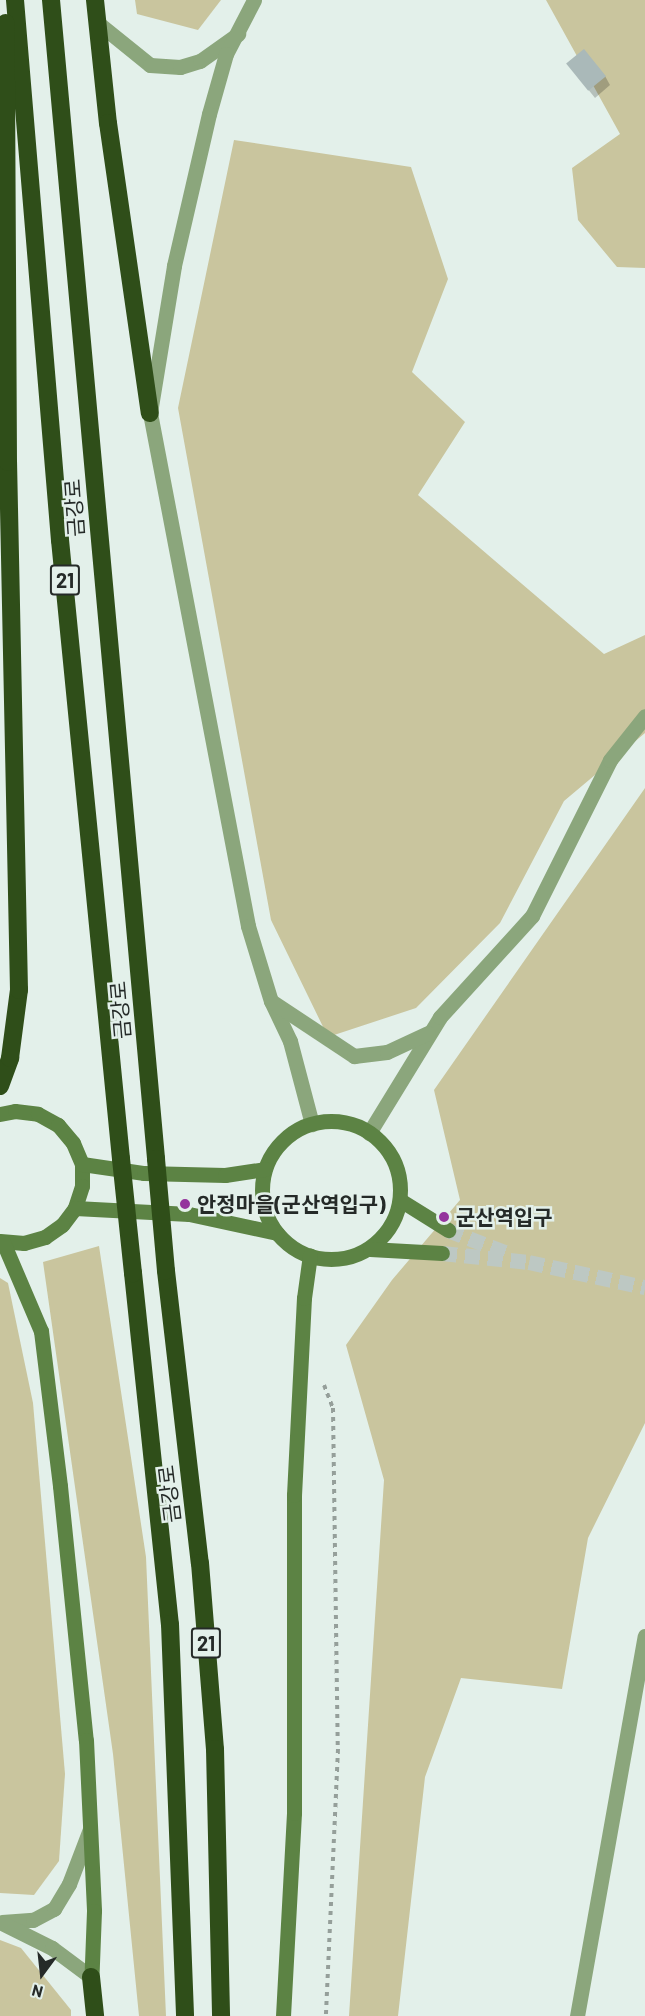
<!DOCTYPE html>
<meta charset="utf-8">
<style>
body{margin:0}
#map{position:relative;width:645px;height:2016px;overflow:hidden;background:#e3f0ea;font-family:Barlow,"Noto Sans KR",sans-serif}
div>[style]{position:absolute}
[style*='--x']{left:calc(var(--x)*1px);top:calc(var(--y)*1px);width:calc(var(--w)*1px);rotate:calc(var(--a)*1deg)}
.green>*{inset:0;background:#c9c59e}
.shadow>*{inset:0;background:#0003}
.building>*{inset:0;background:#aab9b9;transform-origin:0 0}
.secondary-tunnel>*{height:15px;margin-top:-7.5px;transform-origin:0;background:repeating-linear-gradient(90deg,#bdc8c3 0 15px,transparent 0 23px)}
.path>*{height:4px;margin-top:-2px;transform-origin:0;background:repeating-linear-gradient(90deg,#959f9a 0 4.5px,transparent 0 9px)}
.lane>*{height:15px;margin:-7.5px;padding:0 7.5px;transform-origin:7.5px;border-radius:7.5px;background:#8ba67c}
.street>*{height:15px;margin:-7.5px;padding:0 7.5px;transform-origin:7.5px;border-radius:7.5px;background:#8ba67c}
.secondary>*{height:15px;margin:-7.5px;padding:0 7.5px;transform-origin:7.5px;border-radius:7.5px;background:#5c8344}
.secondary>.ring{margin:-7.5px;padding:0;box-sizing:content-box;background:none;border:15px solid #5c8344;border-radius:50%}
.highway>*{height:18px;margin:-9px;padding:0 9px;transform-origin:9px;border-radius:9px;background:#2f4e19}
.highway-bridge>*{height:18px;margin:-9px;padding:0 9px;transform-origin:9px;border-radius:9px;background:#2f4e19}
.dots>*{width:16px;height:16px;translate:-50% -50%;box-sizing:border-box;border:3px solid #e3f0ea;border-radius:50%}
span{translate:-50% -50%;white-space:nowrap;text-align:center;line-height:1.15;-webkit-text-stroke:5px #e3f0ea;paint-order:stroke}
.shield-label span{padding:2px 4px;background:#e3f0ea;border:2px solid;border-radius:4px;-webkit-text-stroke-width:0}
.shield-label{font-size:20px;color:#252a28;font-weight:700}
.street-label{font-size:21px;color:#252a28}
.poi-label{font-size:21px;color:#252a28;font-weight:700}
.left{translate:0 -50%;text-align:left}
.north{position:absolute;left:12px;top:1944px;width:60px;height:60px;-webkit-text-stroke:4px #e3f0ea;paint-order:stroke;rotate:195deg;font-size:16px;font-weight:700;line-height:24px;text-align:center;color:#252a28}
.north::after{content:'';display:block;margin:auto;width:21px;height:27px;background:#252a28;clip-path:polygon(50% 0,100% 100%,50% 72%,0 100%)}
</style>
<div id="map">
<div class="green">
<i style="clip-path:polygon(135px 0,221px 0,198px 30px,137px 14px)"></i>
<i style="clip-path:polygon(546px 0,645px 0,645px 268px,617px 267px,578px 220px,572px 168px,620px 134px)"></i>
<i style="clip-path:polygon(234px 140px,411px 167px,448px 279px,412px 372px,465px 422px,418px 495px,604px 654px,645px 635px,645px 733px,564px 801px,500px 923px,416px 1008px,328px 1037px,271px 920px,178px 408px)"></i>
<i style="clip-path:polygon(645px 788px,645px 1423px,588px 1538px,562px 1689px,461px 1678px,425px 1777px,398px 2016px,349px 2016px,384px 1480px,346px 1345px,392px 1280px,460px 1200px,434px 1090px)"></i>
<i style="clip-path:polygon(99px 1246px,146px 1557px,166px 2016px,139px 2016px,113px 1754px,43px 1262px)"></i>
<i style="clip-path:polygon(0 1278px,8px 1283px,33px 1403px,65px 1774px,59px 1861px,34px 1895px,0 1893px)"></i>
<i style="clip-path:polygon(0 1940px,21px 1948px,71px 2010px,71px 2016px,0 2016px)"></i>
</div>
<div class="shadow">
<i style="clip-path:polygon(568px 64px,605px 76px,610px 85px,595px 98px)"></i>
</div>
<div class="building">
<i style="left:584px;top:49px;width:35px;height:23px;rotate:51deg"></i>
</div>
<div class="secondary-tunnel">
<i style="--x:448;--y:1230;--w:66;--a:21.2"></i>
<i style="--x:442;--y:1253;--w:87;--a:5.9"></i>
<i style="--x:529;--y:1262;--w:119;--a:12.2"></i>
</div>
<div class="path">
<i style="--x:324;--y:1385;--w:25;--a:69"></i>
<i style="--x:333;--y:1408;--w:341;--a:89.2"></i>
<i style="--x:338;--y:1749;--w:267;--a:92.6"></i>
</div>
<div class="lane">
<i style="--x:98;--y:23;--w:67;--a:38.9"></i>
<i style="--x:150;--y:65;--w:30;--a:4"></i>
<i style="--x:180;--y:67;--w:21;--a:-17"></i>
<i style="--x:200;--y:61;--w:47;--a:-35.4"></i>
<i style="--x:369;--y:1133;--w:136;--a:-58.5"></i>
<i style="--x:440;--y:1017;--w:137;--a:-47.7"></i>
<i style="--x:532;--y:916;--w:174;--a:-63.4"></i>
<i style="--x:610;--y:760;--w:56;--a:-51.5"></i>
<i style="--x:2;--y:1922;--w:31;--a:-4"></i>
<i style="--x:33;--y:1920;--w:24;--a:-28"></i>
<i style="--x:54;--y:1909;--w:29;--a:-59"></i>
<i style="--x:69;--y:1884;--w:59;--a:-69.1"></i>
<i style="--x:2;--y:1923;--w:56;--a:26.6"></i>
<i style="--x:52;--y:1948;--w:49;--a:36.6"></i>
<i style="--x:577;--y:2016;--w:386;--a:-79.9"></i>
</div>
<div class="street">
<i style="--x:254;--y:0;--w:61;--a:117.4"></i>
<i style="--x:226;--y:54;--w:62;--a:105.8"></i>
<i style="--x:209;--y:114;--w:156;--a:103"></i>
<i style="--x:174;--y:266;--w:149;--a:99.3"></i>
<i style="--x:150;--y:413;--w:522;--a:79.18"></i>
<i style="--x:248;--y:926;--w:78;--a:73"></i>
<i style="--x:271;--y:1001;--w:44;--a:64.6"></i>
<i style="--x:290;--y:1041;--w:86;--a:75.2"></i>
<i style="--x:271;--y:1001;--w:100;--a:33.5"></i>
<i style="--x:354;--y:1056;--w:33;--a:-7"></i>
<i style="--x:387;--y:1052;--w:45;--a:-24.9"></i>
</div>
<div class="secondary">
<i style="--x:0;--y:1114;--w:15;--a:-11"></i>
<i style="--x:15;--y:1111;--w:23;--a:7"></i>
<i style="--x:38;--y:1114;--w:23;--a:29"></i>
<i style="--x:58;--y:1125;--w:23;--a:50"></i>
<i style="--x:73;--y:1143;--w:23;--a:67"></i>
<i style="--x:82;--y:1164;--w:22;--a:90"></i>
<i style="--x:82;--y:1186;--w:23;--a:108"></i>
<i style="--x:75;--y:1208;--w:21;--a:127"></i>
<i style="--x:62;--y:1225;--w:21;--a:145"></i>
<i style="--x:45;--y:1237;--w:22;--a:164"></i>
<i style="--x:24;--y:1243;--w:24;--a:-175"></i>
<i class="ring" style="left:262px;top:1121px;width:123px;height:123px"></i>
<i style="--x:82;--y:1164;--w:63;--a:8.3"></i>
<i style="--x:144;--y:1173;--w:81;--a:1.4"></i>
<i style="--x:225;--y:1175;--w:40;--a:-8.5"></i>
<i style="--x:400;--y:1200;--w:57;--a:32"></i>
<i style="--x:75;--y:1208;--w:114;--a:3"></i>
<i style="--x:189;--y:1214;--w:90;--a:12.2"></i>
<i style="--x:3;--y:1242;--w:97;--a:66.9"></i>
<i style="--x:41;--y:1331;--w:156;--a:83"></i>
<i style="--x:60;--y:1486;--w:255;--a:84.2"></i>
<i style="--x:86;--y:1740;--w:171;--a:87.3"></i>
<i style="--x:94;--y:1911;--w:78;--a:92.2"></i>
<i style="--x:370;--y:1249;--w:72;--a:3.2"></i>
<i style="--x:283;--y:2016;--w:203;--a:-86.9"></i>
<i style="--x:294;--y:1813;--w:318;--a:-90"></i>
<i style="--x:294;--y:1495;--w:197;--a:-87.1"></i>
<i style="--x:304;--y:1298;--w:43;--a:-82.1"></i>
</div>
<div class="highway">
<i style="--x:15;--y:0;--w:542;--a:85.24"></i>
<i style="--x:60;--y:540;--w:622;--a:84.37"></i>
<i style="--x:51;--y:0;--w:1164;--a:84.82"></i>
<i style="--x:95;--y:0;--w:124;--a:84"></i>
<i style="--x:108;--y:123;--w:293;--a:81.8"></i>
<i style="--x:0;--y:1086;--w:30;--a:-70"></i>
<i style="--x:10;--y:1058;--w:69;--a:-82.5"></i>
<i style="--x:19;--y:990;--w:528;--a:-91.19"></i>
<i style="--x:8;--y:462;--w:439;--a:-90.3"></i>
<i style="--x:166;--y:1271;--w:294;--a:83.4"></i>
<i style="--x:200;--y:1563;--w:187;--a:85.4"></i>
<i style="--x:215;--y:1749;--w:267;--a:88.7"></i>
<i style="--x:133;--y:1273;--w:353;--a:84"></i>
<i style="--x:170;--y:1624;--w:392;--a:87.8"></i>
<i style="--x:91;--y:1977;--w:39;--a:84"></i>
</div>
<div class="highway-bridge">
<i style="--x:121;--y:1159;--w:115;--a:84"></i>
<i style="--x:156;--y:1159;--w:112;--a:84.9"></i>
</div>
<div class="dots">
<i style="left:185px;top:1204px;background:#94349d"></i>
<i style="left:444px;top:1217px;background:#94349d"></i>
</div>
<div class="shield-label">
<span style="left:65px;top:580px">21</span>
<span style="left:206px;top:1643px">21</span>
</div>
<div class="street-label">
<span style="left:74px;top:508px;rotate:-94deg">금강로</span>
<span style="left:120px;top:1010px;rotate:-95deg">금강로</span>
<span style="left:169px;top:1494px;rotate:-97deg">금강로</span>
</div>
<div class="poi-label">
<span class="left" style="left:197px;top:1204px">안정마을(군산역입구)</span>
<span class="left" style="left:456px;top:1217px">군산역입구</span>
</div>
<div class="north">N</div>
</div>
